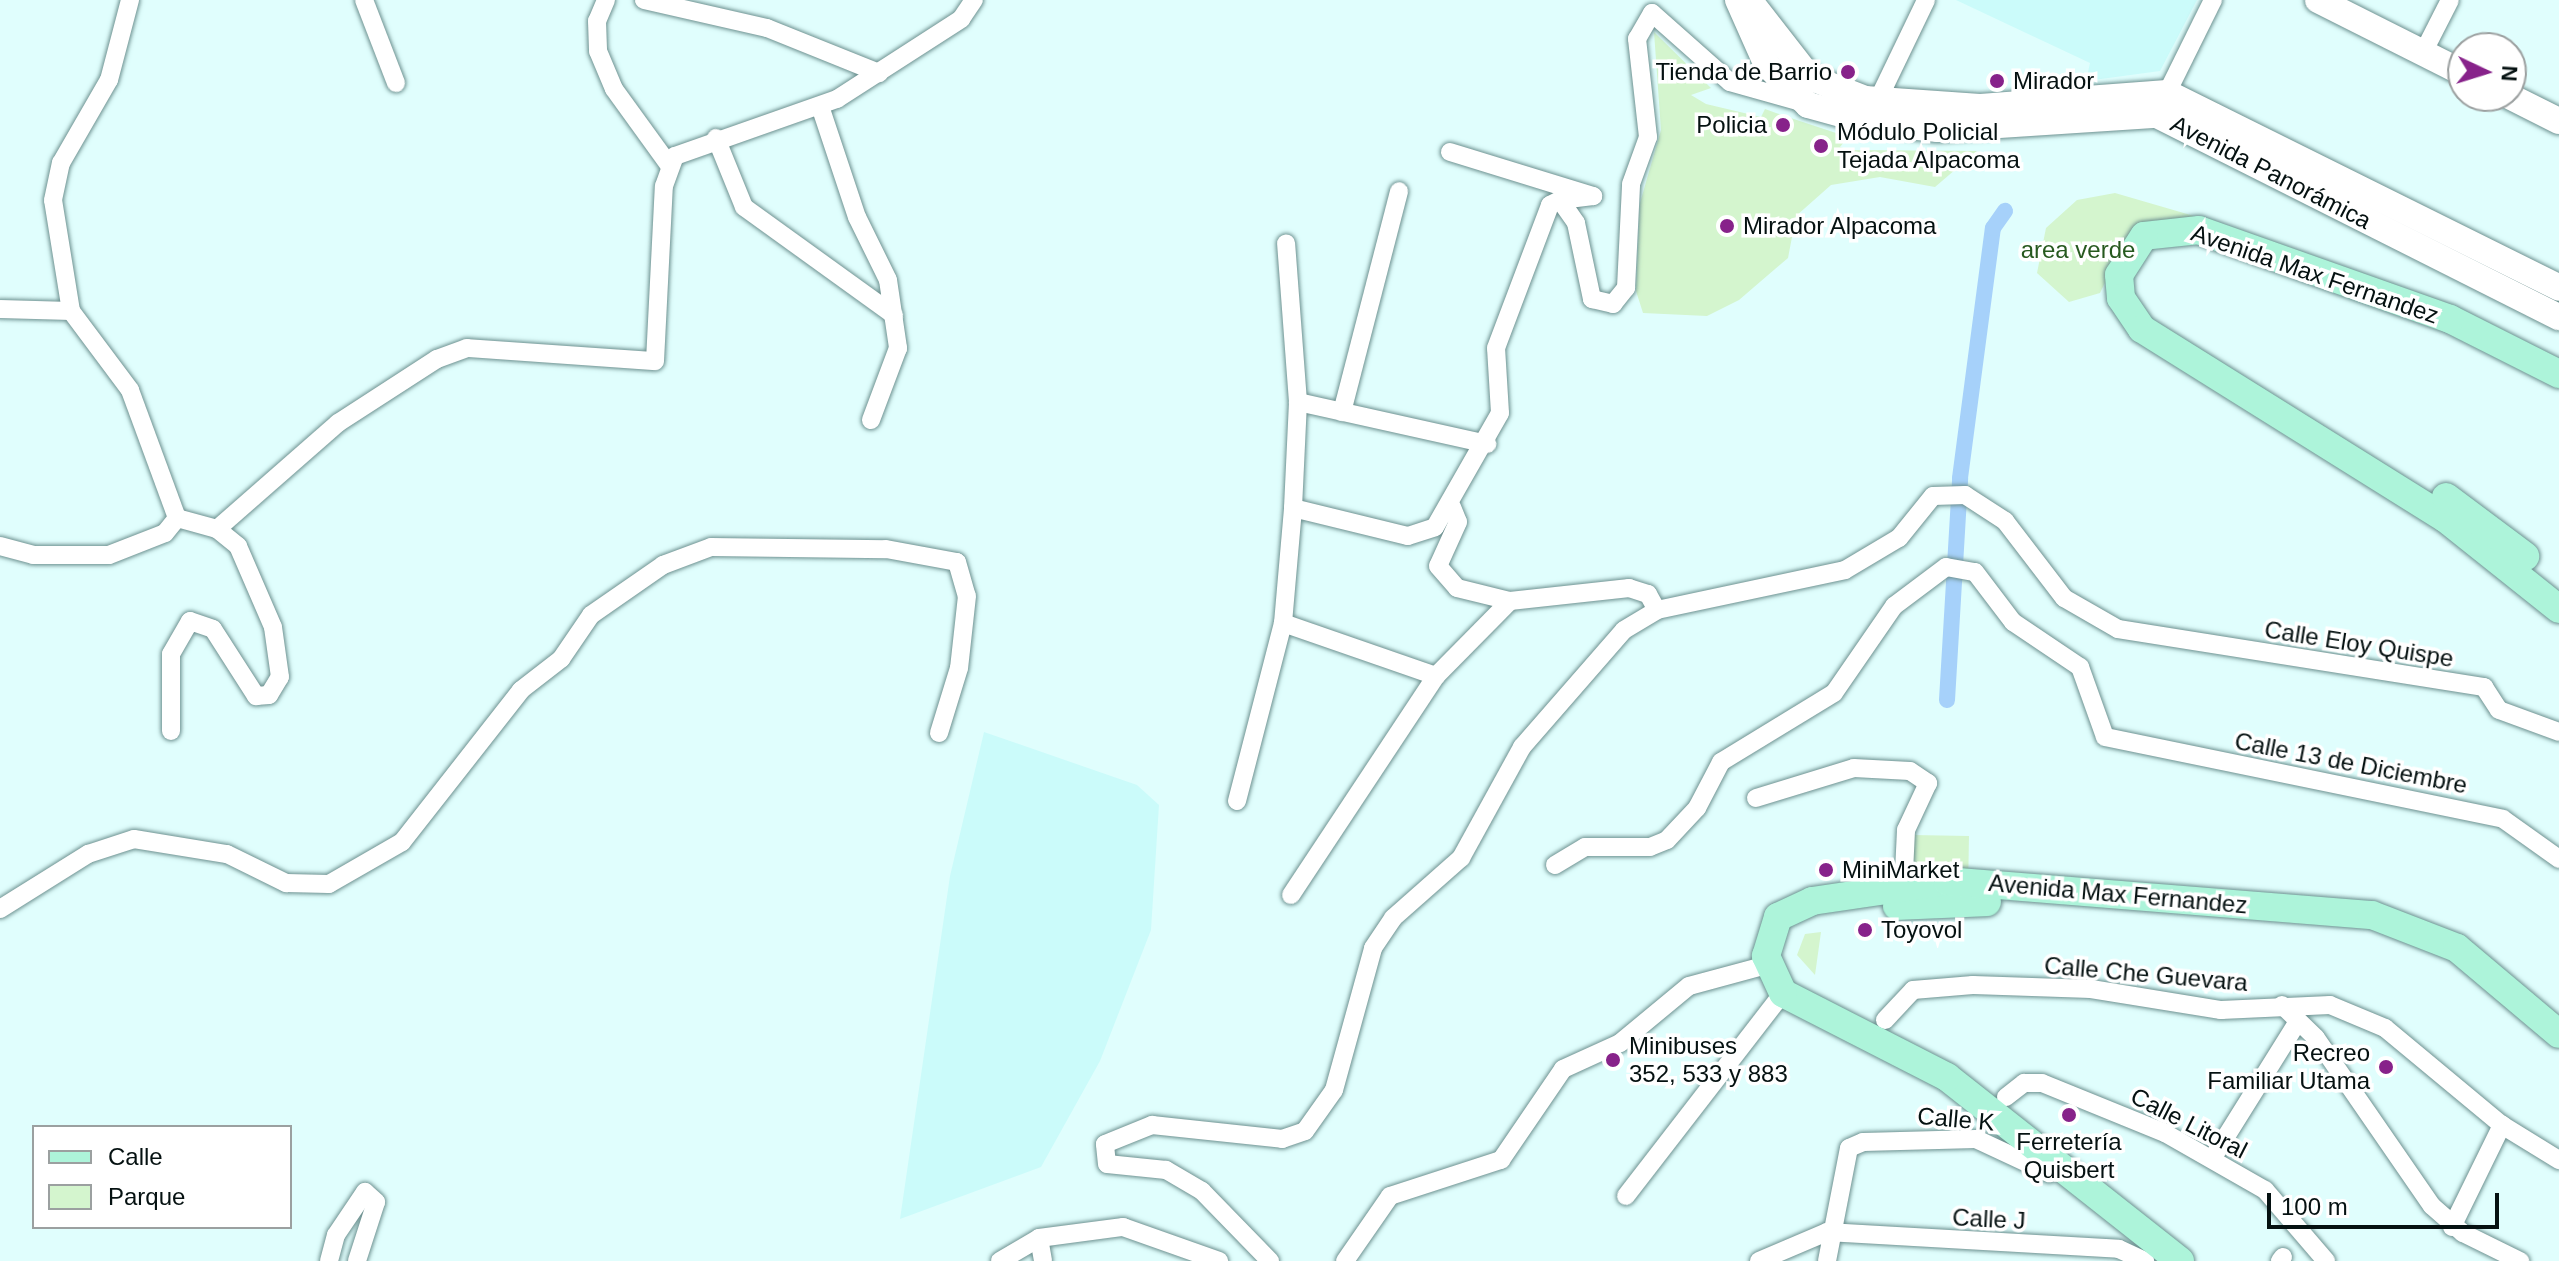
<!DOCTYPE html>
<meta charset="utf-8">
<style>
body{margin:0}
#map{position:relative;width:2559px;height:1261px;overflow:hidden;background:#e0fefd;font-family:Arial,sans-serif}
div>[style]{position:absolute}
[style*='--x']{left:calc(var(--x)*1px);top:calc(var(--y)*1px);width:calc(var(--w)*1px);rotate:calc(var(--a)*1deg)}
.built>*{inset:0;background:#cbfbfa}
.green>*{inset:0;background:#d4f5ce;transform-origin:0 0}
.canal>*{height:16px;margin:-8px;padding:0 8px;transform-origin:8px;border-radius:8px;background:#a6d1fa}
.roads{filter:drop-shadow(0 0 2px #6d9190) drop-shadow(0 0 2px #6d9190)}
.street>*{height:18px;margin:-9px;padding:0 9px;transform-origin:9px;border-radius:9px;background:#fff}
.secondary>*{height:26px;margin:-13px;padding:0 13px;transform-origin:13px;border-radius:13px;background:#fff}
.primary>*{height:28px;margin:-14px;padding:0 14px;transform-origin:14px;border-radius:14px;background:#adf4da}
.dots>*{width:22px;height:22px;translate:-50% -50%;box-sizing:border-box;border:4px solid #fff;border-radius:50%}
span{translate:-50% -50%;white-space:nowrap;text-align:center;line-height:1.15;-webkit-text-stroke:7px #fff;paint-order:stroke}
.poi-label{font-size:24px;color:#051111}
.right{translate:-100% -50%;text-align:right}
.left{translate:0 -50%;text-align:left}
.street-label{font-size:24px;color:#051111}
.park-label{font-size:24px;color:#27591f}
.legend{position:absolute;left:32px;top:1125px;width:260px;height:104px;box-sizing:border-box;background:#fff;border:2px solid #9ba0a0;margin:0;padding:10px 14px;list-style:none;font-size:24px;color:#051111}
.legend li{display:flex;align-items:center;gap:16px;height:40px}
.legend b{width:40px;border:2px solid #9ba0a0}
.north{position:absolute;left:2447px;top:32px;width:80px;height:80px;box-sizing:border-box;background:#fff;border:2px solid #9ba0a0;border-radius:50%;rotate:94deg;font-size:22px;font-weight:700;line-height:32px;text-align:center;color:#051111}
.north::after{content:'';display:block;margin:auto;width:28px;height:36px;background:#87228a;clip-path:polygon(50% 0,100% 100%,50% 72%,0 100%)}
.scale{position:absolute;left:2267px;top:1193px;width:232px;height:36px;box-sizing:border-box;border:4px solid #051111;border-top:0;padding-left:10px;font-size:24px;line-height:28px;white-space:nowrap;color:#051111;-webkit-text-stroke:6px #fff;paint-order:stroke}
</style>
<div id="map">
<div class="built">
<i style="clip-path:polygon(1956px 0,2197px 0,2160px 71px,2086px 81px,2090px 63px)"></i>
<i style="clip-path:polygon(984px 732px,1137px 785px,1159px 805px,1151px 930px,1100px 1061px,1041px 1167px,900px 1219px,950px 876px)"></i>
</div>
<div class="green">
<i style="clip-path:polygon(1654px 32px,1711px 88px,1691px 95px,1706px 104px,1761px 117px,1765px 109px,1776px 113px,1848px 137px,1840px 147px,1850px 150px,1977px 151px,1935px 187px,1880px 177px,1831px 185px,1796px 216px,1788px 258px,1739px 300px,1707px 316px,1643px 313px,1636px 291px,1640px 203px,1661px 130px)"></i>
<i style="clip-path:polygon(2115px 193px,2194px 216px,2186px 228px,2112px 268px,2100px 293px,2069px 302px,2037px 273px,2046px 228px,2077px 200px)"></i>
<i style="left:1913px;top:835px;width:56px;height:34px;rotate:1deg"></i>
<i style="clip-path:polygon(1821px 932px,1815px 975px,1797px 955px,1805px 934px)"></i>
</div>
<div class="canal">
<i style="--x:1947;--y:700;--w:222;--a:-86.6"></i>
<i style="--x:1960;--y:478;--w:252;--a:-82.5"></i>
<i style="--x:1993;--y:228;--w:21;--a:-55"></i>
</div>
<div class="roads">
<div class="street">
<i style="--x:364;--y:0;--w:89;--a:68.9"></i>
<i style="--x:606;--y:0;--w:23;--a:113"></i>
<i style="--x:597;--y:21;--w:30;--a:88"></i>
<i style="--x:598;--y:51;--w:41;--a:67.2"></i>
<i style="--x:614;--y:89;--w:94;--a:54.1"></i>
<i style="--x:644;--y:0;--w:126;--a:12.8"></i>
<i style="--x:767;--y:28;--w:121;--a:21.9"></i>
<i style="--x:2423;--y:53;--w:59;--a:-63"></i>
<i style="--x:2167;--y:93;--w:104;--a:-63.7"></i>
<i style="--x:1877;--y:102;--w:113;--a:-64.3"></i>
<i style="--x:820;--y:106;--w:117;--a:71.6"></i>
<i style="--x:857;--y:217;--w:70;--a:63.8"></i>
<i style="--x:888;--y:280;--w:69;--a:81.6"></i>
<i style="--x:898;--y:348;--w:77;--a:110.6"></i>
<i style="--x:716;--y:138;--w:74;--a:67.9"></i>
<i style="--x:744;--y:207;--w:185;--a:35.8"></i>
<i style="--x:1450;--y:152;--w:150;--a:17.1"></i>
<i style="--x:1593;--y:196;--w:33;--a:173"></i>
<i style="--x:0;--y:309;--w:71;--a:1.6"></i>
<i style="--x:1298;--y:402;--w:194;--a:12.5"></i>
<i style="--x:1342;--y:412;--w:228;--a:-75.5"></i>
<i style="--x:1452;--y:507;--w:16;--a:68"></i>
<i style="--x:1458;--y:522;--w:48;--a:114.4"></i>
<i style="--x:1438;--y:566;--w:29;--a:49"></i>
<i style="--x:1457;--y:588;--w:55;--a:13.8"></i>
<i style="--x:1510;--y:601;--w:120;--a:-6.2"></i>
<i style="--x:1629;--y:588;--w:20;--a:18"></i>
<i style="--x:1648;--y:594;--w:18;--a:61"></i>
<i style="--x:1657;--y:610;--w:192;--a:-12"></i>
<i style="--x:1845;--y:570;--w:63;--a:-30.7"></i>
<i style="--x:1899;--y:538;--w:54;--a:-51"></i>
<i style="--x:1933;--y:496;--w:32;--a:-2"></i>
<i style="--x:1965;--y:495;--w:48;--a:33"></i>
<i style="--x:2005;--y:521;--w:97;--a:52.5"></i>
<i style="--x:2064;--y:598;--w:62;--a:29.9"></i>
<i style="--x:2118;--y:629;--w:371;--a:9"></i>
<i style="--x:2484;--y:687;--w:27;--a:57"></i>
<i style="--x:2499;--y:710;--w:64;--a:20.1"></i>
<i style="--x:1293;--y:508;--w:118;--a:13.7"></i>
<i style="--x:1408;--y:536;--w:28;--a:-18"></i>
<i style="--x:1435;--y:527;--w:131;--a:-60.3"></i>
<i style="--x:1500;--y:413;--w:65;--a:-93.5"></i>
<i style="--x:1496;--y:348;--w:153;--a:-69.3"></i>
<i style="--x:1550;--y:205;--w:11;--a:-27"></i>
<i style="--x:1560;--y:200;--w:28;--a:55"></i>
<i style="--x:1576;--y:223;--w:78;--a:78.1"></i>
<i style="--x:1592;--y:299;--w:22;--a:13"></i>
<i style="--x:1613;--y:304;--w:21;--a:-51"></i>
<i style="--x:1626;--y:288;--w:104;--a:-87.2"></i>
<i style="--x:1631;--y:184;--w:50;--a:-70.1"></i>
<i style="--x:1648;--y:137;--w:99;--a:-96.4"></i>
<i style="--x:1637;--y:39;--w:30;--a:-60"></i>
<i style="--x:1652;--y:13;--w:104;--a:41.5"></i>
<i style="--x:1730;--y:82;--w:74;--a:15.7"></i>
<i style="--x:217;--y:529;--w:161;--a:-41.2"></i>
<i style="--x:338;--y:423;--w:118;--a:-32.9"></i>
<i style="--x:437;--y:359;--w:32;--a:-20"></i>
<i style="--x:467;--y:348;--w:188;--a:4"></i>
<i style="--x:655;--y:361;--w:175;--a:-87.1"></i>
<i style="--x:664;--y:186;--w:32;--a:-70"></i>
<i style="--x:675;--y:156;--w:172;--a:-19.4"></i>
<i style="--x:837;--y:99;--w:148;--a:-32.8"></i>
<i style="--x:961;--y:19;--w:23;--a:-56"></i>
<i style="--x:0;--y:546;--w:34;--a:15"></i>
<i style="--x:33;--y:555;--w:76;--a:0"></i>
<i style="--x:109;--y:555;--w:60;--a:-21.4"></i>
<i style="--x:165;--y:533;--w:19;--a:-51"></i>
<i style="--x:177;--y:518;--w:136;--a:-110.2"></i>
<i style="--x:130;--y:390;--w:99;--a:-126.8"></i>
<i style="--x:71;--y:311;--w:112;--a:-99.2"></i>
<i style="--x:53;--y:200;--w:38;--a:-78"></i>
<i style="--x:61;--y:163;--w:96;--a:-60"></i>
<i style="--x:109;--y:80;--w:83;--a:-75.3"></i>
<i style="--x:1283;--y:623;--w:162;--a:19.1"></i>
<i style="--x:171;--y:731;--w:77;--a:-90"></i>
<i style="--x:171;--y:654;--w:38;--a:-60"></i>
<i style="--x:190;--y:621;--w:24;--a:19"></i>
<i style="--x:213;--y:629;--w:80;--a:57.3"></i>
<i style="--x:256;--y:696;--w:13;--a:-4"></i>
<i style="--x:269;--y:695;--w:21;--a:-59"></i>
<i style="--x:280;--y:677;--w:50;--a:-98"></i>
<i style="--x:273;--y:627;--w:88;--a:-113.4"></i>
<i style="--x:238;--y:546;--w:27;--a:-141"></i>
<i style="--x:217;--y:529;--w:41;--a:-164.6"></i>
<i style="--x:1756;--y:798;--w:102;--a:-17"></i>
<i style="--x:1854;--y:768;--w:56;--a:3.1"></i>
<i style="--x:1910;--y:771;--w:22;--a:34"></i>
<i style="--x:1928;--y:783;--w:52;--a:115.1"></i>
<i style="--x:1906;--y:830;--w:64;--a:92.7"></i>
<i style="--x:1237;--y:801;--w:184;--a:-75.5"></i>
<i style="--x:1283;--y:623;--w:115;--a:-85"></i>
<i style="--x:1293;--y:508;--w:106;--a:-87.3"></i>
<i style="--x:1298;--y:402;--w:159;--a:-94.3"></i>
<i style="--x:1555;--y:865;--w:35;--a:-31"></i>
<i style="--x:1585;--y:847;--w:65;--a:0"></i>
<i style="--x:1650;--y:847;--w:18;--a:-22"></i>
<i style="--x:1667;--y:840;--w:44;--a:-46.8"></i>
<i style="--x:1697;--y:808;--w:52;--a:-62.4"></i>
<i style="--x:1721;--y:762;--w:132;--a:-31.4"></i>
<i style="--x:1834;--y:693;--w:106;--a:-55.4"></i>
<i style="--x:1894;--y:606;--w:65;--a:-36.9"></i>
<i style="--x:1946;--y:567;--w:29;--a:10"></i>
<i style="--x:1975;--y:572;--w:63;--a:52.8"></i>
<i style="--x:2013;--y:622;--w:81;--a:33.9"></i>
<i style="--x:2080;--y:667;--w:74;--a:70.3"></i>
<i style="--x:2105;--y:737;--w:406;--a:11.6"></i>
<i style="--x:2503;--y:819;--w:69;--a:35.5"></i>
<i style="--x:1291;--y:895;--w:263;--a:-56.5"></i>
<i style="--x:1436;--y:676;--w:105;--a:-45.4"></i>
<i style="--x:0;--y:909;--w:104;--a:-32"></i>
<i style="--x:88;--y:854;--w:48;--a:-18.1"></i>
<i style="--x:134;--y:839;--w:94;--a:9.2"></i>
<i style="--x:227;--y:854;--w:66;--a:26.2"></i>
<i style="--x:286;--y:883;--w:43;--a:1.3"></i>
<i style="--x:329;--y:884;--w:84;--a:-29.9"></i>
<i style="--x:402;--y:842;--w:193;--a:-51.9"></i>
<i style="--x:521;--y:690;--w:51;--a:-37.8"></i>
<i style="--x:561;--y:659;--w:53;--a:-55.7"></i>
<i style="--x:591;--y:615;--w:88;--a:-34.8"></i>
<i style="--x:663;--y:565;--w:51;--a:-20.6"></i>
<i style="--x:711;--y:547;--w:175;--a:0.7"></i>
<i style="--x:886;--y:549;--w:72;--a:10.4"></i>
<i style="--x:957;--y:562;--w:35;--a:74"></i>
<i style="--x:967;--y:596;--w:72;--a:96.3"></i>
<i style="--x:959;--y:668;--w:68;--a:107.1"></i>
<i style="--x:2282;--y:1005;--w:47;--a:44.1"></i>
<i style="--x:2316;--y:1038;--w:204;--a:55.4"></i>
<i style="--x:2432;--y:1206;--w:41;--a:41.1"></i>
<i style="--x:2463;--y:1233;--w:64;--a:26.2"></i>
<i style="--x:1885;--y:1020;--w:41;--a:-47"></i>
<i style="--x:1913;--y:990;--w:60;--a:-4.8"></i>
<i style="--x:1973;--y:985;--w:118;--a:1.9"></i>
<i style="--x:2091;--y:989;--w:132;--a:9.2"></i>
<i style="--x:2221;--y:1010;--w:109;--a:-2.6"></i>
<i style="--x:2330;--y:1005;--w:60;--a:22.7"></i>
<i style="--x:2385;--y:1028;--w:152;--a:39.7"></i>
<i style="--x:2502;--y:1125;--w:67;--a:31.6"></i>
<i style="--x:2006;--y:1097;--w:23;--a:-38"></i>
<i style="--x:2024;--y:1083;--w:18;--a:0"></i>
<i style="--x:2042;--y:1083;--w:133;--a:22.1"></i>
<i style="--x:2165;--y:1133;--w:115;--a:29.7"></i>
<i style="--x:2265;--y:1190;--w:94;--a:49.3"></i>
<i style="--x:2212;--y:1159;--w:160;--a:-58"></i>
<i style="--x:1626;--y:1196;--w:257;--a:-52.3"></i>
<i style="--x:2452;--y:1227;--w:114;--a:-63.9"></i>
<i style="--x:1039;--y:1238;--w:23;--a:80"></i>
<i style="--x:329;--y:1261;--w:27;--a:-75"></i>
<i style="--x:336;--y:1235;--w:52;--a:-56"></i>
<i style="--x:365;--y:1192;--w:15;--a:42"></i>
<i style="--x:376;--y:1202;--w:62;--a:107.9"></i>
<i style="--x:1000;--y:1261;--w:45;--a:-30.5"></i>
<i style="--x:1039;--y:1238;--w:85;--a:-7.5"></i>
<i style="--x:1123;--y:1227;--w:102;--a:19.5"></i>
<i style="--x:1270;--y:1261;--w:98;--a:-134.2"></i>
<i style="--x:1202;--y:1191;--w:42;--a:-149.7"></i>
<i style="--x:1166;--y:1170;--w:59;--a:-174.2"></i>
<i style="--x:1107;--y:1164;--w:20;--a:-96"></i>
<i style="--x:1105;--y:1144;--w:51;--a:-22"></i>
<i style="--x:1152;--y:1125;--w:131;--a:6.1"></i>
<i style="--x:1282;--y:1139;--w:24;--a:-19"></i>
<i style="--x:1305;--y:1131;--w:50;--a:-54.7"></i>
<i style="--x:1334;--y:1090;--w:147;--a:-74.6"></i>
<i style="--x:1373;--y:948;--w:36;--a:-56"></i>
<i style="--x:1393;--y:918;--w:91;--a:-41.4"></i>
<i style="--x:1461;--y:858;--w:127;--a:-61.2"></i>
<i style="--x:1522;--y:747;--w:155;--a:-48.9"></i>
<i style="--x:1624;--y:630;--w:39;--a:-31"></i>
<i style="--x:1345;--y:1261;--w:79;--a:-55.3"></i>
<i style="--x:1390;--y:1196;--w:117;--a:-18"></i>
<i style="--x:1501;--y:1160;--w:110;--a:-55.7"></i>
<i style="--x:1563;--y:1069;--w:63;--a:-24.5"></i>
<i style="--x:1620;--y:1043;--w:89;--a:-39.6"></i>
<i style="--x:1689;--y:986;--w:81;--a:-15.1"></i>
<i style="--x:1759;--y:1261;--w:74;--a:-23.1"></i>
<i style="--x:1827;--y:1232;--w:292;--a:3.3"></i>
<i style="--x:2119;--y:1249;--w:29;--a:25"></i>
<i style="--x:1827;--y:1261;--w:115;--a:-79"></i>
<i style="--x:1849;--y:1148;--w:15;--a:-23"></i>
<i style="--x:1863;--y:1142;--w:113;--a:-1.5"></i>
<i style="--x:1976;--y:1139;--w:81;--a:25"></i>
<i style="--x:2049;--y:1173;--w:13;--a:-45"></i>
<i style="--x:2280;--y:1261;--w:5;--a:-53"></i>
</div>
<div class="secondary">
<i style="--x:1738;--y:0;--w:71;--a:66"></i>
<i style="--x:1767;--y:65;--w:57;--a:44.3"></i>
<i style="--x:1808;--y:105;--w:64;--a:15.3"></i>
<i style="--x:1870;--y:122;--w:68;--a:5.9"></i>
<i style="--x:1938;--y:129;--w:219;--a:-3.7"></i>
<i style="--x:2157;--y:115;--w:450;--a:26.7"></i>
<i style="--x:1749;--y:0;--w:98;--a:52.1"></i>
<i style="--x:1809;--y:77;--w:60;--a:21.4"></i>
<i style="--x:1865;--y:99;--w:115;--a:4"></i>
<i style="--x:1980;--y:107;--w:188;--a:-4.3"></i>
<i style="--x:2167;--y:93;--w:438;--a:26.4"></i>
<i style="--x:2318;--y:0;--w:162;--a:26.7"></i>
<i style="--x:2509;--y:96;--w:56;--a:26.6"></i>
</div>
<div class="primary">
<i style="--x:2559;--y:374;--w:122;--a:-153.2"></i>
<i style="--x:2450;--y:319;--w:266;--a:-160.5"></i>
<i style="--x:2199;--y:230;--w:55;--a:173.8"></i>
<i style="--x:2144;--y:236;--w:46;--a:122.7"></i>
<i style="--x:2119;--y:275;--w:23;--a:85"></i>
<i style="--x:2121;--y:298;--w:37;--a:56"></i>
<i style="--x:2142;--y:329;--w:357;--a:32"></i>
<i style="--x:2445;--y:518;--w:146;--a:38.6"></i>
<i style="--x:2446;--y:497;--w:99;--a:36.8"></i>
<i style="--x:1897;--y:906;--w:90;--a:-2.5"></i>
<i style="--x:2180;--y:1261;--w:297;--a:-141.7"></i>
<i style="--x:1947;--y:1077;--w:184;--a:-152.9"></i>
<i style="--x:1783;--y:993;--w:41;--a:-114.7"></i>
<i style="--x:1766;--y:956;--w:41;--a:-72.9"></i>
<i style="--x:1778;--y:917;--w:38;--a:-25"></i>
<i style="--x:1812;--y:901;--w:136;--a:-8.4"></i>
<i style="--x:1947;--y:881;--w:426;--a:4.6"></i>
<i style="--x:2372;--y:915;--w:91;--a:21.2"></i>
<i style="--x:2457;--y:948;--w:133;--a:40.1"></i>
</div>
</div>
<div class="dots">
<i style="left:1848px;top:72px;background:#87228a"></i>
<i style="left:1997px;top:81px;background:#87228a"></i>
<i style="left:1783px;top:125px;background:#87228a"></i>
<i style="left:1821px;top:146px;background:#87228a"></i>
<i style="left:1727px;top:226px;background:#87228a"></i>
<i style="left:1826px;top:870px;background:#87228a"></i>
<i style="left:1865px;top:930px;background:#87228a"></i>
<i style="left:1613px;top:1060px;background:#87228a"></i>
<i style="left:2386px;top:1067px;background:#87228a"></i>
<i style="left:2069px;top:1115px;background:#87228a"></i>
</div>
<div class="poi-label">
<span class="right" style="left:1832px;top:72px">Tienda de Barrio</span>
<span class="left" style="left:2013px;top:81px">Mirador</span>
<span class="right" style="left:1767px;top:125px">Policia</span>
<span class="left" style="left:1837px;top:146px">Módulo Policial<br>Tejada Alpacoma</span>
<span class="left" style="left:1743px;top:226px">Mirador Alpacoma</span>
<span class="left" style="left:1842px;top:870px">MiniMarket</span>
<span class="left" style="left:1881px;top:930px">Toyovol</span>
<span class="left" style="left:1629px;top:1060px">Minibuses<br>352, 533 y 883</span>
<span class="right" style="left:2370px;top:1067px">Recreo<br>Familiar Utama</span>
<span style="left:2069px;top:1156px">Ferretería<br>Quisbert</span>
</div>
<div class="street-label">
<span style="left:2271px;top:172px;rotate:27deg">Avenida Panorámica</span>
<span style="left:2315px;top:274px;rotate:19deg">Avenida Max Fernandez</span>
<span style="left:2359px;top:644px;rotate:9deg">Calle Eloy Quispe</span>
<span style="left:2351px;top:763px;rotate:11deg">Calle 13 de Diciembre</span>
<span style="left:2118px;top:894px;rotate:5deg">Avenida Max Fernandez</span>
<span style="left:2146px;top:974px;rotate:5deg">Calle Che Guevara</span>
<span style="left:1956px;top:1119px;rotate:5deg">Calle K</span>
<span style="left:2189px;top:1123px;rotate:27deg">Calle Litoral</span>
<span style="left:1989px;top:1219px;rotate:3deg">Calle J</span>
</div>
<div class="park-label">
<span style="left:2078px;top:250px">area verde</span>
</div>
<ul class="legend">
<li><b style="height:10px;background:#adf4da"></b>Calle</li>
<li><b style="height:22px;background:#d4f5ce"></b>Parque</li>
</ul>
<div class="north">N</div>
<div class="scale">100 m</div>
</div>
